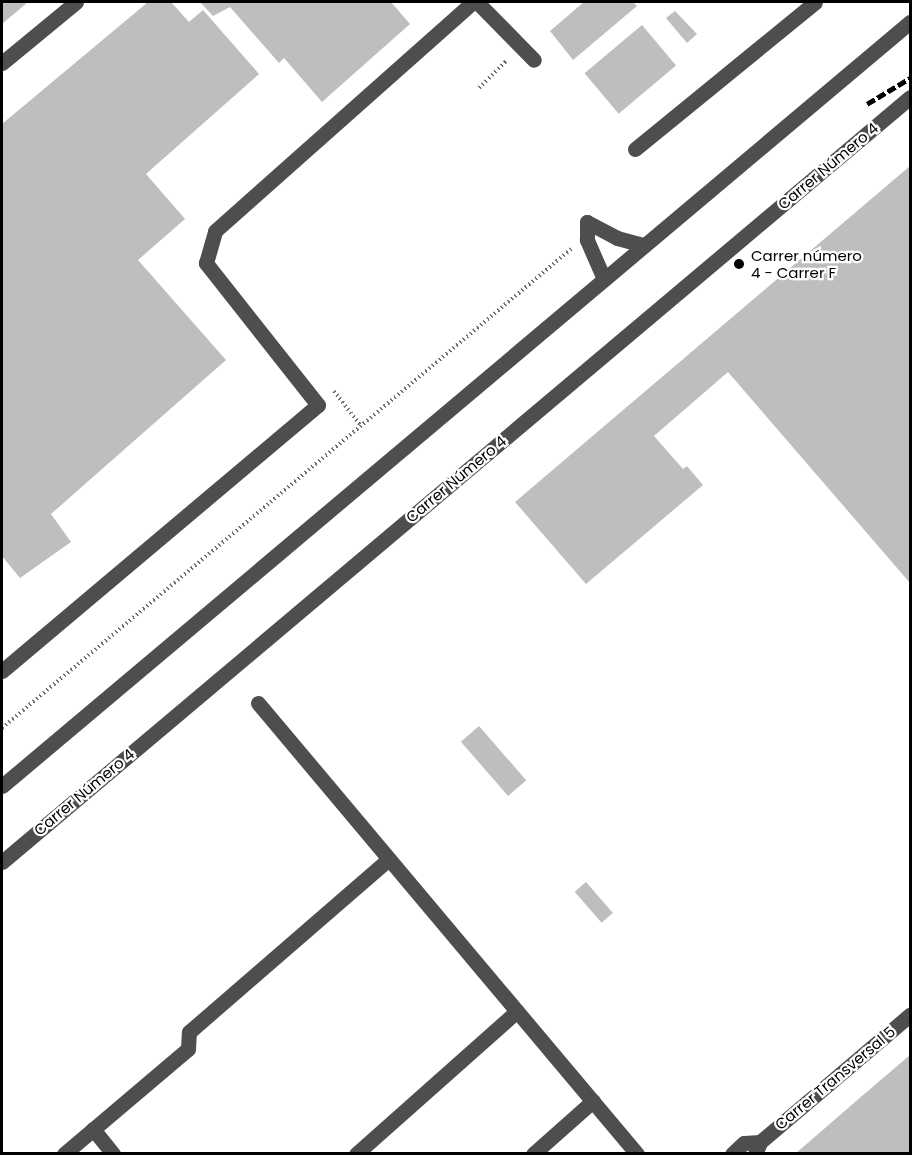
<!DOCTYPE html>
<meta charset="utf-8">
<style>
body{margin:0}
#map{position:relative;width:912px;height:1155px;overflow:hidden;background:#fff;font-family:Poppins,sans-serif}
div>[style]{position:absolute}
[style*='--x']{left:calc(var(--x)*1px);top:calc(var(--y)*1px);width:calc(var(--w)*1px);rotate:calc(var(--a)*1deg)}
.building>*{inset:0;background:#bebebe;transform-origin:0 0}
.path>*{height:4px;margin-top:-2px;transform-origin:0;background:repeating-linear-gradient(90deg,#707070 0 1.5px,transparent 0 4.5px)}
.minor>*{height:15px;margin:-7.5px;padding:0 7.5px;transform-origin:7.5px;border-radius:7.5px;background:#4e4e4e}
.rail>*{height:4.5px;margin-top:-2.25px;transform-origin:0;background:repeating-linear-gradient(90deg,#000 0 9px,transparent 0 12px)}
.dots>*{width:16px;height:16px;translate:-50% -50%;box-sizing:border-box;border:3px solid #fff;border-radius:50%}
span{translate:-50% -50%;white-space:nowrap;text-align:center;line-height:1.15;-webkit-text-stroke:4.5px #fff;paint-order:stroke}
.street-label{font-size:15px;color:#000}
.poi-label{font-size:15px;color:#000}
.left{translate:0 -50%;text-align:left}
.frame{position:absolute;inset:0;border:3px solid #000;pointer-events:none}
</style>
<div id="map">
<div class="building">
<i style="clip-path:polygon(2px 2px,28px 2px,2px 24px)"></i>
<i style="clip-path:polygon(148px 2px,171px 2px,189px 22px,203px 10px,259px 74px,146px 174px,185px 219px,138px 260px,226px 360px,51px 514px,71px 542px,20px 578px,2px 556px,2px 124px)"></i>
<i style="clip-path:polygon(200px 2px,391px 2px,410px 24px,322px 102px,284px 58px,279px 63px,230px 7px,213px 16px)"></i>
<i style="clip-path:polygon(584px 2px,633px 2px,637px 6px,573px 60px,550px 31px)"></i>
<i style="clip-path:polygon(675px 11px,697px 34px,687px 43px,666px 18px)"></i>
<i style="left:642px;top:25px;width:53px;height:75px;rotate:50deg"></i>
<i style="clip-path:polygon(910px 166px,910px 583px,728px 372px,654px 436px,683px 469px,687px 466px,703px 485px,586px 584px,515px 502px)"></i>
<i style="left:479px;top:726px;width:72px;height:24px;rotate:49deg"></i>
<i style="left:586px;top:882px;width:41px;height:15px;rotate:49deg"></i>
<i style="clip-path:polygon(910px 1055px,910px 1154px,795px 1154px,862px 1096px)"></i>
</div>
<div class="path">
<i style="--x:479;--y:88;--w:38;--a:-45"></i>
<i style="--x:334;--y:391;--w:44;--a:52.4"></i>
<i style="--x:2;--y:728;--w:744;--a:-40.09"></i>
</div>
<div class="minor">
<i style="--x:477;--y:2;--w:81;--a:45.5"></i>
<i style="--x:2;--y:63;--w:96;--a:-39.5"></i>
<i style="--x:635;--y:149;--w:232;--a:-39.2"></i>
<i style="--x:604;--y:279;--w:43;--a:-113.6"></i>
<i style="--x:587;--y:240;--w:18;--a:-90"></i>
<i style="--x:587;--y:222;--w:34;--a:28"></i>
<i style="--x:617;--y:238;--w:28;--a:15"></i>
<i style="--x:2;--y:671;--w:413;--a:-40.1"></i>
<i style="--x:318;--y:405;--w:181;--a:-128.3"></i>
<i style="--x:206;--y:263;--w:33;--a:-74"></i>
<i style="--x:215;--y:231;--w:345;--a:-41.6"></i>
<i style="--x:258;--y:703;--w:589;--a:49.96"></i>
<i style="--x:2;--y:786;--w:1187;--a:-40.08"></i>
<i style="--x:2;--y:862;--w:1187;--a:-40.11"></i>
<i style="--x:93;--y:1129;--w:32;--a:51"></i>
<i style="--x:64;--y:1154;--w:162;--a:-40.3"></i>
<i style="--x:188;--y:1049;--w:17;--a:-87"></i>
<i style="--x:189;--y:1032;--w:264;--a:-40.9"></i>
<i style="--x:356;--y:1154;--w:215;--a:-41.6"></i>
<i style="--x:533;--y:1154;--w:80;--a:-41.5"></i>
<i style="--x:732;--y:1154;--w:16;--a:-43"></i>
<i style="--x:744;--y:1143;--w:16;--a:-4"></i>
<i style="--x:755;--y:1154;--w:13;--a:-67"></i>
<i style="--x:760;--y:1142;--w:197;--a:-40.3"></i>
</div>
<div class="rail">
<i style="--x:867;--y:104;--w:50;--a:-31.2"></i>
</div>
<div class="dots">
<i style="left:739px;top:264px;background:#000"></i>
</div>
<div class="street-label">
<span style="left:828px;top:166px;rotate:-40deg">Carrer Número 4</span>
<span style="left:456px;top:479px;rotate:-40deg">Carrer Número 4</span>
<span style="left:84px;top:792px;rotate:-40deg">Carrer Número 4</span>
<span style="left:835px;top:1078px;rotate:-40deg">Carrer Transversal 5</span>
</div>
<div class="poi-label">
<span class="left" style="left:751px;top:264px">Carrer número<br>4 - Carrer F</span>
</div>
<div class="frame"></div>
</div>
